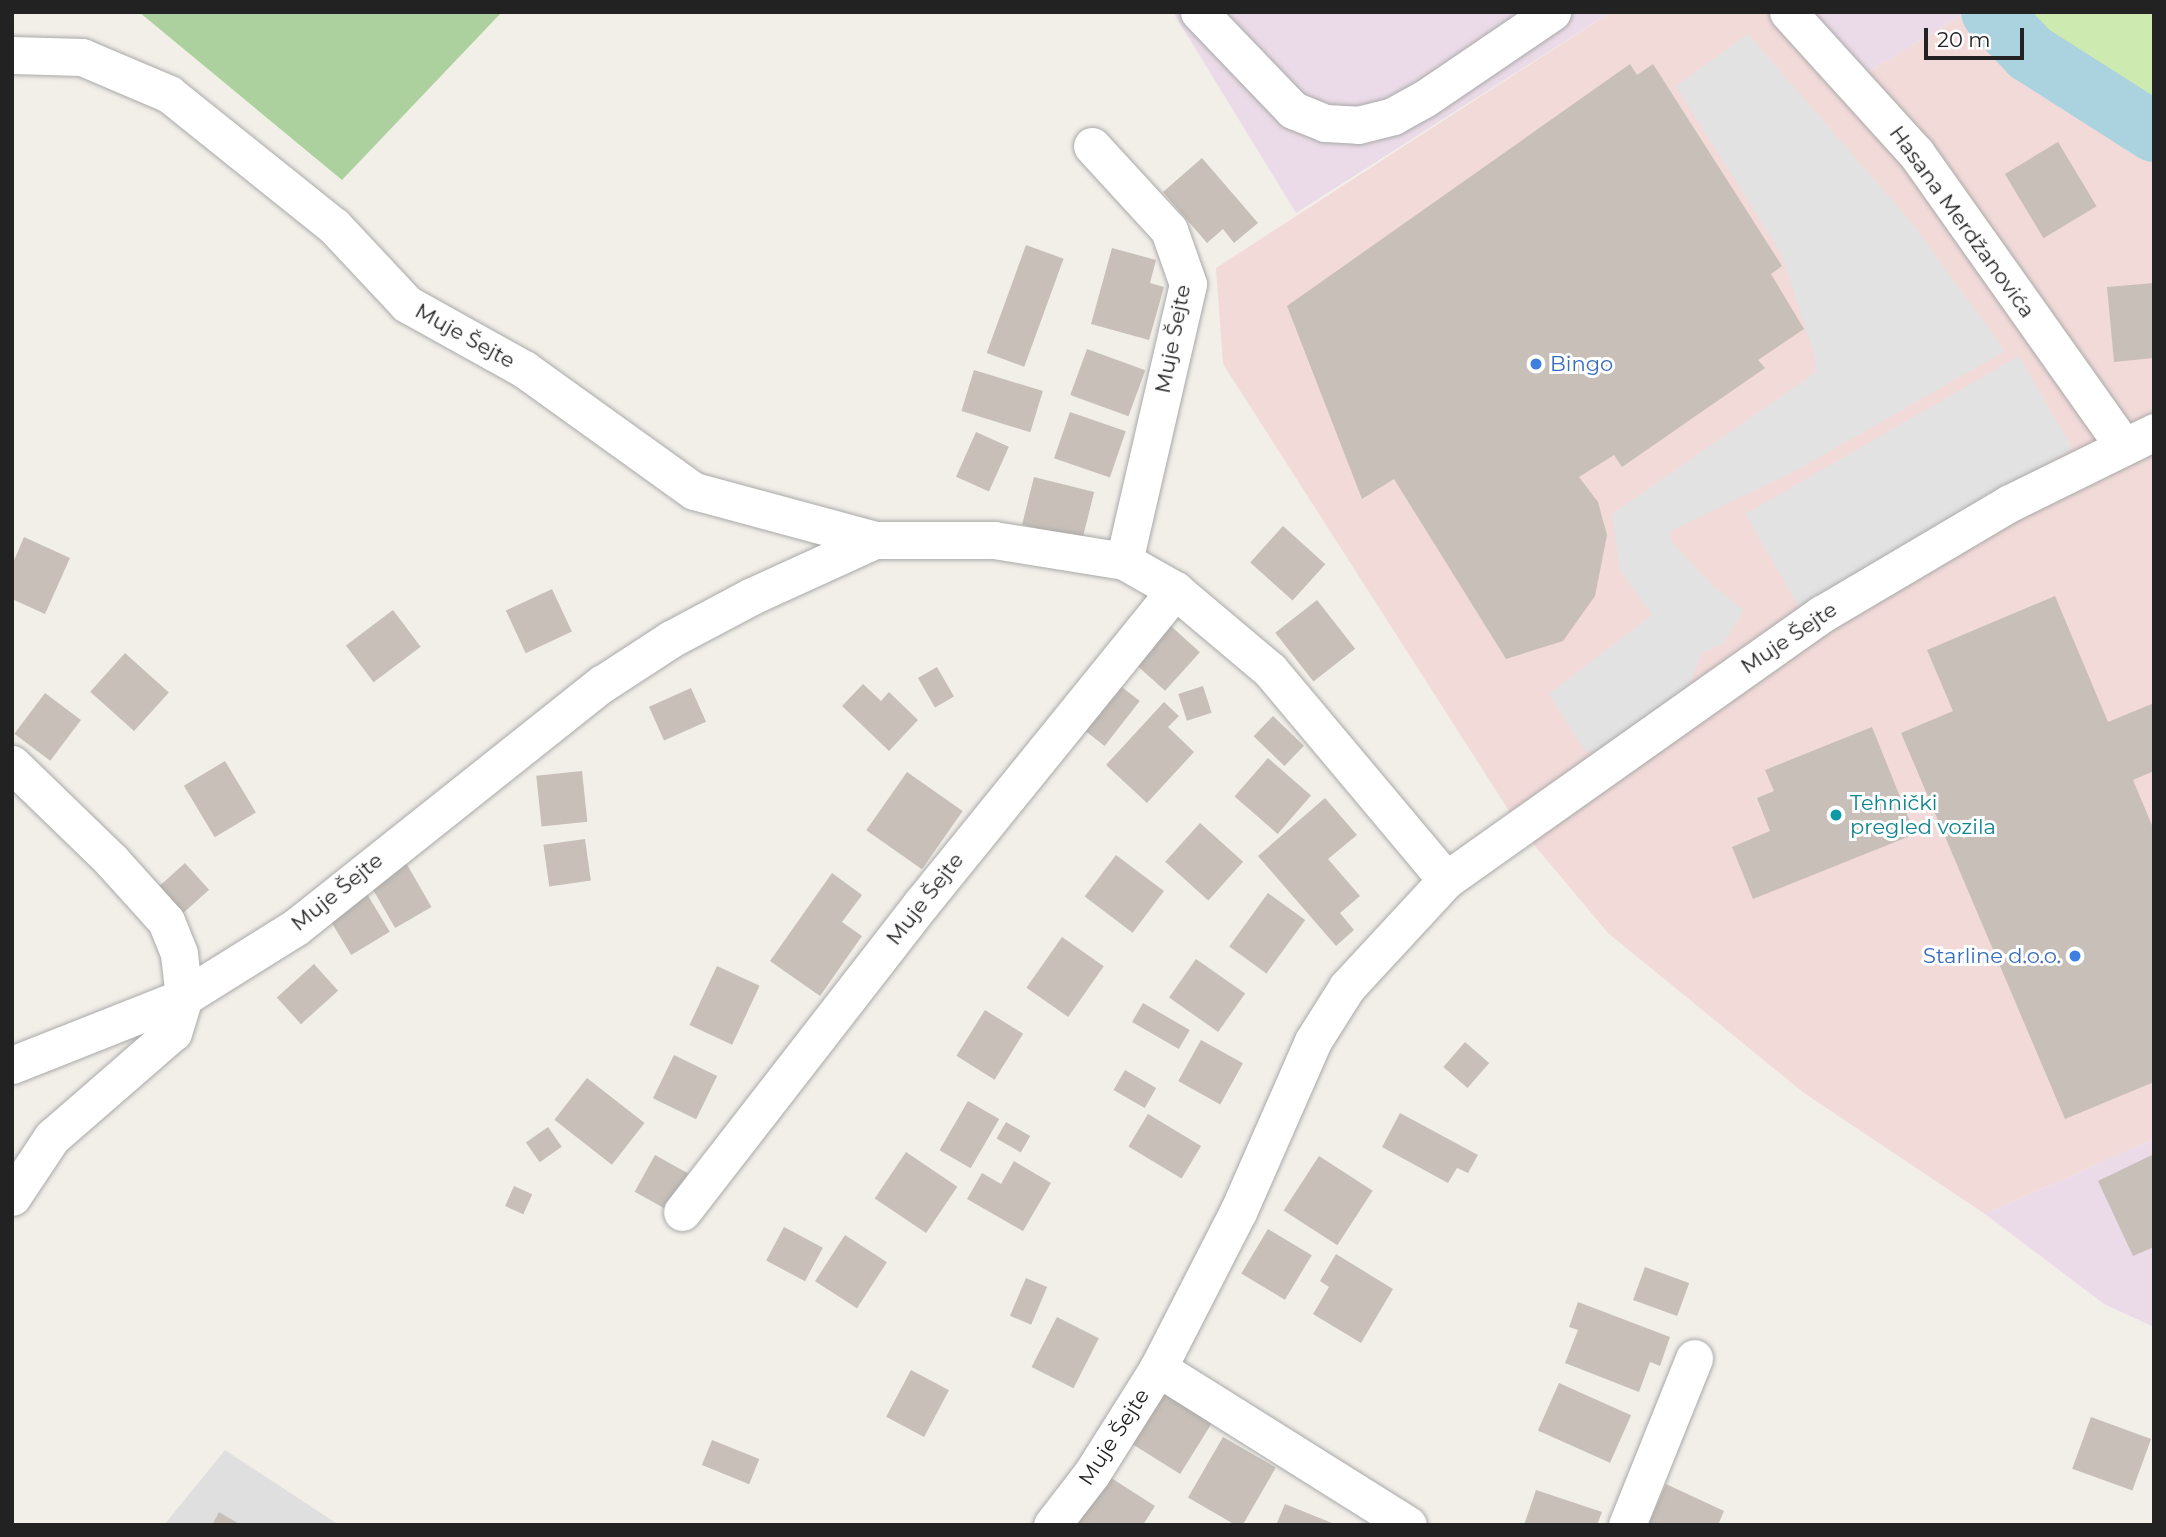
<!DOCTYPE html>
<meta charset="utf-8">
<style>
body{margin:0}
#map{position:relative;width:2166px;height:1537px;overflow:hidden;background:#f2efe9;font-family:Montserrat,sans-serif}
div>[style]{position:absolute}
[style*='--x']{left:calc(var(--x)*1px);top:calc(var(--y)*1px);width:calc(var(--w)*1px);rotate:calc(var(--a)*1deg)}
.residential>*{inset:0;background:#e0dfdf}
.commercial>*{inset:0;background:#f2dad9}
.industrial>*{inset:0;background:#ebdbe8}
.grass>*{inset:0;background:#cdebb0}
.forest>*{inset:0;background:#add19e}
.parking>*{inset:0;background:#e2e2e2;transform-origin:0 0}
.river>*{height:60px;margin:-30px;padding:0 30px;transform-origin:30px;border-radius:30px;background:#aad3df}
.building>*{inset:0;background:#c7bfb8;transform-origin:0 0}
.roads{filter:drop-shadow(0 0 2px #a9a9a9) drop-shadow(0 0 2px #a9a9a9)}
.street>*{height:37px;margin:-18.5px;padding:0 18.5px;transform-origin:18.5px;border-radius:18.5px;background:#fff}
.dots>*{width:19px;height:19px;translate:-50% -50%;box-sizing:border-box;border:4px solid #fff;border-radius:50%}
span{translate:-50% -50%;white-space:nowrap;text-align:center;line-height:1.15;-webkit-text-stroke:6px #fff;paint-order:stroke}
.street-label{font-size:21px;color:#222}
.shop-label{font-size:21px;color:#366cbe}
.left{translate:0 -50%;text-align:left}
.right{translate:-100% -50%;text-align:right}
.culture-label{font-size:21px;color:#0d838f}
.frame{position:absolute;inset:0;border:14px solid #222;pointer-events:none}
.scale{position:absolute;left:1924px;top:28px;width:100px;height:32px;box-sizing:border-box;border:4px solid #222;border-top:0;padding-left:9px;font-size:21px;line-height:24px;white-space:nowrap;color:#222;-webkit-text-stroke:5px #fff;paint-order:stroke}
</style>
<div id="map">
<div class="residential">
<i style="clip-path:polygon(225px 1450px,339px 1525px,164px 1525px)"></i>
</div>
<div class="commercial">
<i style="clip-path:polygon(1611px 12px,1788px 12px,1852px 82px,1967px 12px,1991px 12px,2030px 53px,2154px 132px,2154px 1139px,1985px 1214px,1804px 1093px,1608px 933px,1520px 828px,1223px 364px,1216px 268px)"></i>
</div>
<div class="industrial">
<i style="clip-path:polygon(1173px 12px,1611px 12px,1296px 213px)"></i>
<i style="clip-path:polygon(1788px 12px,1967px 12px,1852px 82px)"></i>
<i style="clip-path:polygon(2154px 1139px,2154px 1327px,2104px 1304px,1985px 1214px)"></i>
</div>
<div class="grass">
<i style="clip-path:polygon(1991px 12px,2154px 12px,2154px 131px,2030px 53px)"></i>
</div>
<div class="forest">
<i style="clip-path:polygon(139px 12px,501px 12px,501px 13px,342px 180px)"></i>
</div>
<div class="parking">
<i style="clip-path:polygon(1748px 34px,1911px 222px,2005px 351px,1799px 469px,1671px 531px,1671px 541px,1711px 584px,1744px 610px,1724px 643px,1702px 653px,1689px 686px,1601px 751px,1586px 752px,1549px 694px,1652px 615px,1620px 570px,1612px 514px,1815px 373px,1815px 357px,1781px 253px,1676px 86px)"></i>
<i style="left:2019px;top:356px;width:107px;height:316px;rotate:60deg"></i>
</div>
<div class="river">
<i style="--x:1991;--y:12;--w:57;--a:46.4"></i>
<i style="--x:2030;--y:53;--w:147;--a:32.5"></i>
</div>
<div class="building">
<i style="clip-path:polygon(1630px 64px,1637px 75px,1653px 64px,1782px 266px,1771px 274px,1804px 329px,1758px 360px,1765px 368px,1622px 467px,1614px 455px,1579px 477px,1598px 502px,1607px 535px,1595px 596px,1563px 641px,1506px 659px,1394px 479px,1362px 499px,1287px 306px)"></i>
<i style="left:2058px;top:142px;width:75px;height:62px;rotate:59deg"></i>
<i style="clip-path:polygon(1202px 158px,1258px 223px,1234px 243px,1223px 229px,1207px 243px,1163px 192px)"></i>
<i style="left:1026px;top:245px;width:40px;height:115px;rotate:20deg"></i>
<i style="clip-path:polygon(1112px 248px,1156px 260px,1150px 283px,1164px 287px,1149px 340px,1091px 324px)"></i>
<i style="clip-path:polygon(2154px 283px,2154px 358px,2114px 362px,2107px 287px)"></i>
<i style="left:1087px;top:349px;width:62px;height:49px;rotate:20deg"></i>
<i style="left:974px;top:370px;width:72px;height:43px;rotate:17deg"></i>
<i style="left:1070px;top:412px;width:59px;height:49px;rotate:19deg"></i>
<i style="left:976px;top:432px;width:36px;height:49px;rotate:24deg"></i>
<i style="left:1034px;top:477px;width:62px;height:49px;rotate:14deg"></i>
<i style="left:1283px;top:526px;width:57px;height:49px;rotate:42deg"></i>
<i style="clip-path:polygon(24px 537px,70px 558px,45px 614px,12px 599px,12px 565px)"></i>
<i style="left:552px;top:589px;width:47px;height:51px;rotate:65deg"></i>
<i style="clip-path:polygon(2055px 596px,2108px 722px,2154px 703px,2154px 771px,2133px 780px,2154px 830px,2154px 1082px,2065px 1119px,1901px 733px,1953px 711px,1927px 650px)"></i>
<i style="left:1317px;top:600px;width:62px;height:53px;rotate:52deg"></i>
<i style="left:393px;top:610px;width:46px;height:59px;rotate:53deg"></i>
<i style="left:1162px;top:618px;width:51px;height:52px;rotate:42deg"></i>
<i style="left:125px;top:653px;width:59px;height:52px;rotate:42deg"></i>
<i style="left:937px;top:667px;width:34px;height:22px;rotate:60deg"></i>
<i style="left:1109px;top:677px;width:39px;height:57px;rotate:38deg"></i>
<i style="clip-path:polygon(863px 684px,881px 701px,889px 692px,918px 720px,889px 751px,842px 706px)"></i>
<i style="left:1203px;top:686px;width:28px;height:26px;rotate:72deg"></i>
<i style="left:691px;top:688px;width:37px;height:46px;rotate:66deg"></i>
<i style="left:45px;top:693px;width:45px;height:51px;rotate:37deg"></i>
<i style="clip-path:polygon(1164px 702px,1179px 716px,1168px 727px,1194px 752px,1147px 803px,1106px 765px)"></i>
<i style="left:1273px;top:716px;width:43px;height:28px;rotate:44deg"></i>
<i style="clip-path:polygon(1872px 727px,1915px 834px,1753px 899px,1732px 847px,1770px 831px,1757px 798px,1774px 791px,1765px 770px)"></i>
<i style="left:1268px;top:758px;width:57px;height:51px;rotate:41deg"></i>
<i style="left:225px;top:761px;width:60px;height:48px;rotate:59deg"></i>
<i style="left:582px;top:771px;width:51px;height:46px;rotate:84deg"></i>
<i style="left:907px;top:772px;width:68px;height:71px;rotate:35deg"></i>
<i style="clip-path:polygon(1325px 798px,1357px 835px,1328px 859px,1360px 896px,1340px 913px,1354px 930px,1336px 946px,1258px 856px)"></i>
<i style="left:1200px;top:823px;width:58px;height:52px;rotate:42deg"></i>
<i style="left:585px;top:839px;width:42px;height:42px;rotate:82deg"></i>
<i style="left:1116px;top:855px;width:60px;height:52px;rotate:37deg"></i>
<i style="left:405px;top:861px;width:53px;height:42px;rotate:60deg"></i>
<i style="left:185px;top:863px;width:36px;height:43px;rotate:48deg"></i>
<i style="clip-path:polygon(832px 873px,862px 895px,842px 922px,862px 936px,820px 996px,770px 961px)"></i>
<i style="left:364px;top:889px;width:50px;height:45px;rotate:59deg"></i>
<i style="left:1268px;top:893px;width:46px;height:66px;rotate:36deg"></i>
<i style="left:1062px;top:937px;width:51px;height:62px;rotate:35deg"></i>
<i style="left:1196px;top:959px;width:60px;height:47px;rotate:35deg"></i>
<i style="left:314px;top:964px;width:36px;height:50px;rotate:48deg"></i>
<i style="left:717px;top:966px;width:47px;height:65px;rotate:25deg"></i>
<i style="left:1143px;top:1003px;width:54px;height:22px;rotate:30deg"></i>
<i style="left:985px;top:1010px;width:45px;height:54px;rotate:32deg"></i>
<i style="left:1201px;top:1040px;width:48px;height:47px;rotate:29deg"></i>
<i style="left:1465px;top:1042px;width:32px;height:33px;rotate:41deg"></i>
<i style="left:674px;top:1055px;width:48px;height:48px;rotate:26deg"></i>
<i style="left:1125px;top:1070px;width:36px;height:23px;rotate:30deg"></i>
<i style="left:587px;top:1078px;width:73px;height:53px;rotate:38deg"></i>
<i style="left:968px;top:1101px;width:36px;height:57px;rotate:30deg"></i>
<i style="clip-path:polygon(1400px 1113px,1478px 1155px,1468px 1173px,1457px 1168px,1448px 1183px,1382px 1147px)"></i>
<i style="left:1148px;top:1114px;width:62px;height:38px;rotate:31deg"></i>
<i style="left:1006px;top:1122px;width:28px;height:19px;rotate:30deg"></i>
<i style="left:548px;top:1127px;width:24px;height:27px;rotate:55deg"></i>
<i style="left:906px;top:1152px;width:62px;height:56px;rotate:34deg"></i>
<i style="clip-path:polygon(2154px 1154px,2154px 1247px,2133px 1256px,2098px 1181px)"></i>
<i style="left:655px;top:1155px;width:38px;height:42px;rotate:29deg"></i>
<i style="left:1319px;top:1156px;width:64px;height:65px;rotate:33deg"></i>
<i style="clip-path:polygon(1014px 1161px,1051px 1183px,1023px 1231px,967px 1199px,982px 1173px,1001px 1184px)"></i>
<i style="left:514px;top:1186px;width:20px;height:22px;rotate:24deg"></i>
<i style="left:784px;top:1227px;width:44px;height:38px;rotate:28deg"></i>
<i style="left:1268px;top:1229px;width:51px;height:52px;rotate:31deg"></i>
<i style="left:845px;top:1235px;width:50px;height:55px;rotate:33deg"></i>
<i style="clip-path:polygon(1336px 1254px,1393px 1289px,1361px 1343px,1313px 1314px,1329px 1287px,1320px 1281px)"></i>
<i style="left:1645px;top:1267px;width:47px;height:35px;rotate:20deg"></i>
<i style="left:1026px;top:1278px;width:23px;height:41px;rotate:23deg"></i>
<i style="clip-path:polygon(1578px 1302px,1670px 1337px,1660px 1366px,1650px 1362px,1639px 1392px,1565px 1363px,1578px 1330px,1569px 1327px)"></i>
<i style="left:1057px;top:1317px;width:47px;height:56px;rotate:27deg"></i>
<i style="left:911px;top:1370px;width:43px;height:53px;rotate:28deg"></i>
<i style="left:1559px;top:1383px;width:79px;height:52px;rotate:24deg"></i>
<i style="left:1162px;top:1386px;width:62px;height:65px;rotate:32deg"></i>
<i style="left:2091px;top:1417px;width:64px;height:55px;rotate:20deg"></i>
<i style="left:1223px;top:1437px;width:61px;height:70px;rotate:30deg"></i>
<i style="left:712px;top:1440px;width:51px;height:27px;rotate:22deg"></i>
<i style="clip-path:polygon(1105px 1474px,1155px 1506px,1143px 1525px,1072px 1525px)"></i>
<i style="clip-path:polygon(1666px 1484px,1724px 1511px,1718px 1525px,1648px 1525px)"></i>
<i style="clip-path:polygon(1536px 1490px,1602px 1512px,1597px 1525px,1524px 1525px)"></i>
<i style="clip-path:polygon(1285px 1504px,1337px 1525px,1276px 1525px)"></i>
<i style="clip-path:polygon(219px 1512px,241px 1525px,212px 1525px)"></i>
</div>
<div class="roads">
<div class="street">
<i style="--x:1199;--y:12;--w:136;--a:46.2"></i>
<i style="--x:1293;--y:110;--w:35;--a:22"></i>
<i style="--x:1325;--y:123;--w:33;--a:3"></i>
<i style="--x:1358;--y:125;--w:36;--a:-14"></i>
<i style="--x:1393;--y:116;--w:35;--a:-29"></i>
<i style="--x:1424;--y:99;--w:155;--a:-34.2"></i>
<i style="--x:1788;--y:12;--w:190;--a:47.8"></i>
<i style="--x:1916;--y:153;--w:357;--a:54.7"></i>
<i style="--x:12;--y:55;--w:70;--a:1.6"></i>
<i style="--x:82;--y:57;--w:95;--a:23"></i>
<i style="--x:169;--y:94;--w:211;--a:38.7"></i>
<i style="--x:334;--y:226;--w:107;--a:46.9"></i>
<i style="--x:407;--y:304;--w:134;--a:29.1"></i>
<i style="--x:524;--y:369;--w:209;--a:35.7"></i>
<i style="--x:694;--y:491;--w:188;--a:15.1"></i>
<i style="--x:1092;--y:146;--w:114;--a:47.5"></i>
<i style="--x:1169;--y:230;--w:57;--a:70.6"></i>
<i style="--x:1188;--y:284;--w:284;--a:103"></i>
<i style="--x:12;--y:764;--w:138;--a:44.1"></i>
<i style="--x:111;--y:860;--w:82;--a:48"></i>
<i style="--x:166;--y:921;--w:35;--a:68"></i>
<i style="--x:179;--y:954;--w:43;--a:83.4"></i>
<i style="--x:184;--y:997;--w:37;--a:107"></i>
<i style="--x:173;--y:1032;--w:160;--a:139"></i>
<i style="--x:52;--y:1137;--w:72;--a:123.7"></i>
<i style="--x:12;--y:1065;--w:185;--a:-21.6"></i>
<i style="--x:184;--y:997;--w:132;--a:-32"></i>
<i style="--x:296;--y:927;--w:391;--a:-38.5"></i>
<i style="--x:602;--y:684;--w:82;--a:-33.1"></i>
<i style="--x:671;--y:639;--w:92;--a:-28"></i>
<i style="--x:752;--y:596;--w:135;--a:-24.5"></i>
<i style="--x:875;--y:540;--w:119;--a:0"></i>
<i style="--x:994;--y:540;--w:132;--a:9.2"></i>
<i style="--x:1124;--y:561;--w:59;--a:29.6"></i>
<i style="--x:1175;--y:590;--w:124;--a:40.1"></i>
<i style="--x:1270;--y:670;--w:274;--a:50"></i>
<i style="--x:682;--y:1212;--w:390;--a:-52.2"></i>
<i style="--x:921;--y:904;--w:404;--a:-51"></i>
<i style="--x:1158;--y:1368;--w:295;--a:32.1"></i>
<i style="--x:1052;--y:1525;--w:66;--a:-52.4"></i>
<i style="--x:1092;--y:1473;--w:124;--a:-57.8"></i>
<i style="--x:1158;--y:1368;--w:175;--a:-62.9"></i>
<i style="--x:1238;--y:1212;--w:187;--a:-66.3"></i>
<i style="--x:1313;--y:1041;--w:64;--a:-57.8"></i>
<i style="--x:1347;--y:987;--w:146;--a:-47.2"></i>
<i style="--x:1446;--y:880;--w:461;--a:-35.3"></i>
<i style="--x:1822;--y:614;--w:218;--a:-30.6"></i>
<i style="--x:2010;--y:503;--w:161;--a:-26.2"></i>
<i style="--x:1627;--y:1525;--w:180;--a:-68.1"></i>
</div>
</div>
<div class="dots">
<i style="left:1536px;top:364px;background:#3f7fe0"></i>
<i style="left:1836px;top:815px;background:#0f9aa8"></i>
<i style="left:2075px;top:956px;background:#3f7fe0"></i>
</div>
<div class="street-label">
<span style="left:1962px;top:222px;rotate:54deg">Hasana Merdžanovića</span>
<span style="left:465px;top:336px;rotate:29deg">Muje Šejte</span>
<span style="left:1173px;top:339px;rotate:-79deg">Muje Šejte</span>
<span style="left:1789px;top:638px;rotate:-34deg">Muje Šejte</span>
<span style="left:337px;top:892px;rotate:-39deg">Muje Šejte</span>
<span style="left:925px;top:899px;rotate:-52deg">Muje Šejte</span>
<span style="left:1114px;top:1437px;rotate:-57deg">Muje Šejte</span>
</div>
<div class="shop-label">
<span class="left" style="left:1550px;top:364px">Bingo</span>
<span class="right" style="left:2061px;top:956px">Starline d.o.o.</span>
</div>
<div class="culture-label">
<span class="left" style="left:1850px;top:815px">Tehnički<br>pregled vozila</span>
</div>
<div class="frame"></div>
<div class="scale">20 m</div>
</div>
